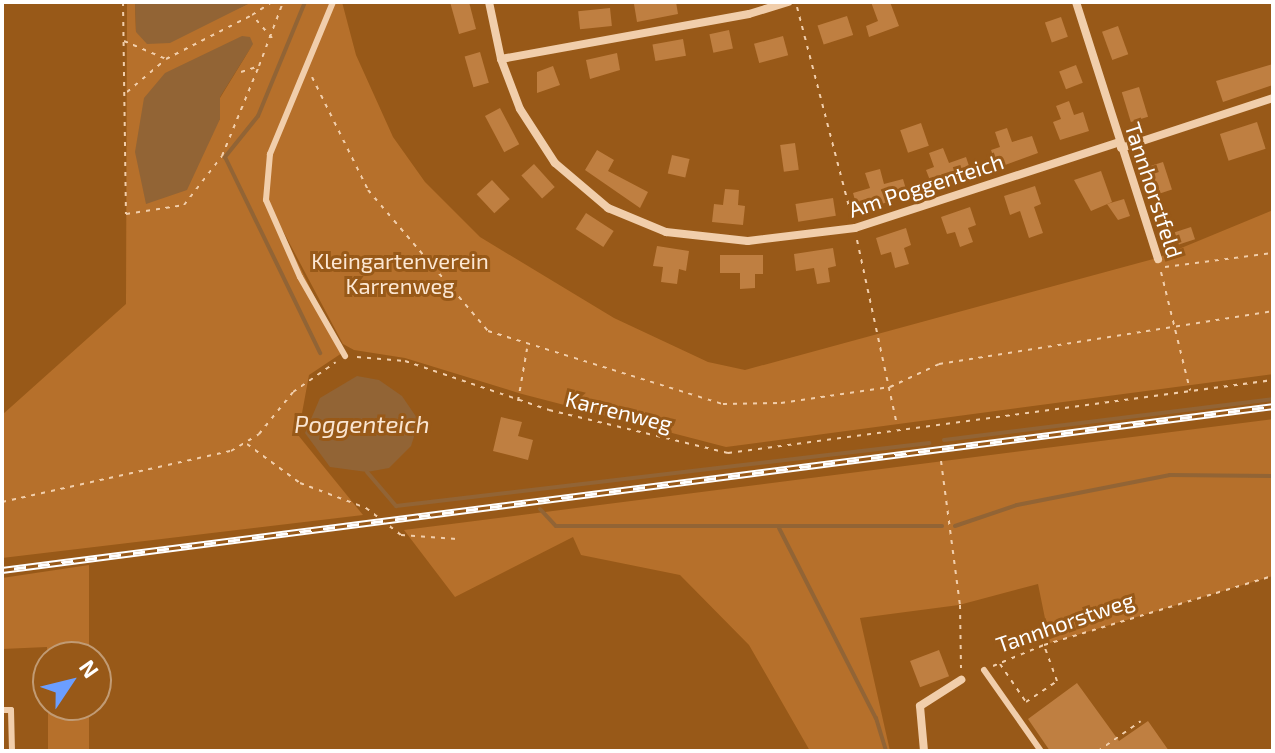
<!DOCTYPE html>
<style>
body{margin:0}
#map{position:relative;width:1275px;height:753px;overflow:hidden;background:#985918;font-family:"Exo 2",sans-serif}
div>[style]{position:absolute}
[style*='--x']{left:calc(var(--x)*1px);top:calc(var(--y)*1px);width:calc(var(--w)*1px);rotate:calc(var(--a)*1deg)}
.green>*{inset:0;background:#b6702b;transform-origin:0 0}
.water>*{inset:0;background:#926435}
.stream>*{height:4px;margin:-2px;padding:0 2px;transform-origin:2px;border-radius:2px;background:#926435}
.building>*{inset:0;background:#bf7f41;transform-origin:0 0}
.path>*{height:2px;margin-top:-1px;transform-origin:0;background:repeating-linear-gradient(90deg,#f1ceab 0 4px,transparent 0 10px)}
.service>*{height:6px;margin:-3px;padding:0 3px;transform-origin:3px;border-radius:3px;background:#f1ceab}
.minor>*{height:8px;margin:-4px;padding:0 4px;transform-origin:4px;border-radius:4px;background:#f1ceab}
.rail>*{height:7px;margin-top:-3.5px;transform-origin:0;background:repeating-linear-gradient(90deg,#985918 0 12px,#fff 0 24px);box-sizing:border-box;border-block:2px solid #fff}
span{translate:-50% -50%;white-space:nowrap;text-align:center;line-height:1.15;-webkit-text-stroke:6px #985918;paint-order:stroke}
.street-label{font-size:22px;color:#fff}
.park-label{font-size:22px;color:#fce7d3}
.water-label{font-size:24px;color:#fae5d1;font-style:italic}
.frame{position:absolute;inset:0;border:4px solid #fff;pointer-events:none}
.north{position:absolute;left:32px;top:641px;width:80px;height:80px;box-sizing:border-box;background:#985918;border:2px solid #c19b74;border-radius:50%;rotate:55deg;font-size:22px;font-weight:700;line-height:32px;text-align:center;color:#fff}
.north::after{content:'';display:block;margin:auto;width:28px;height:36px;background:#6b9eff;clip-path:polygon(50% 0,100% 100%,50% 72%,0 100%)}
</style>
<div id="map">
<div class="green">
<i style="clip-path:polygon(evenodd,127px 2px,135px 2px,136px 32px,217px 18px,252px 2px,342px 2px,356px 55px,393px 137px,425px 182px,480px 237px,614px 318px,708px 362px,745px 370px,1157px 258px,1273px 210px,1273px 374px,726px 447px,522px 394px,405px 358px,354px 350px,343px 344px,274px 214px,342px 353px,309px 375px,298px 435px,363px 515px,2px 558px,2px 415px,126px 304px,127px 2px,253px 44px,220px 98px,220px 119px,146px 204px,253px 44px)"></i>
<i style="clip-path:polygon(1273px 419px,1273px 576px,1050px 643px,1038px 584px,959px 605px,860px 618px,890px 751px,810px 751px,749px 645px,680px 575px,581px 555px,573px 537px,455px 597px,404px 530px)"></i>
<i style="clip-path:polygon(89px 565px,89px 657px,48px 657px,48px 678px,47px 647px,2px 649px,2px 578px)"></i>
<i style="left:48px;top:705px;width:41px;height:46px"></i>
</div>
<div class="water">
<i style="clip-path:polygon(135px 2px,252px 2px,170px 43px,147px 44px,136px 32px)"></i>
<i style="clip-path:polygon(242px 36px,250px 37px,253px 44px,220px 97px,220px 119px,187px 190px,146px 204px,135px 152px,144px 98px,165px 73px)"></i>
<i style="clip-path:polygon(357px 376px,379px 380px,402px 396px,419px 421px,411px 446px,389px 468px,367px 472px,330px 467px,305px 433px,320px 398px)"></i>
</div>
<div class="stream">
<i style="--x:305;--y:2;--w:123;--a:112.4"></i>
<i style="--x:258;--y:116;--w:53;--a:128.8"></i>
<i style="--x:225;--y:157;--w:218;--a:64.1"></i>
<i style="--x:944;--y:440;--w:332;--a:-7.1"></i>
<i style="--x:367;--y:472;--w:45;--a:49.5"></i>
<i style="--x:396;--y:506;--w:537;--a:-6.74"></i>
<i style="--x:540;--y:509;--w:23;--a:47"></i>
<i style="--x:556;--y:526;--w:386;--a:0"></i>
<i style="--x:955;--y:526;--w:65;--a:-18.7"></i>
<i style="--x:1017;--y:505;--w:156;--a:-11.1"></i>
<i style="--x:1170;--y:475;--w:103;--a:0.6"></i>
<i style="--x:779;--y:528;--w:213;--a:63"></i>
<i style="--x:876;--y:718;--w:34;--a:73"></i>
</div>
<div class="building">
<i style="clip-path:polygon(450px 2px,469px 2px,476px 29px,459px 34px)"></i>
<i style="clip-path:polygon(676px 2px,678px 14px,637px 22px,634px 4px)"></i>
<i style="clip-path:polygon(871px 2px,890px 2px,899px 26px,869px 37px,866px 26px,878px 21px)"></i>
<i style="left:610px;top:8px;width:18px;height:32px;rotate:84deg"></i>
<i style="left:847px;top:16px;width:20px;height:31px;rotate:72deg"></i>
<i style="left:1061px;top:17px;width:21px;height:17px;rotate:71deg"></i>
<i style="left:1118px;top:26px;width:30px;height:17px;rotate:70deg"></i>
<i style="left:729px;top:30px;width:19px;height:20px;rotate:78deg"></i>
<i style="left:783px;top:36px;width:20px;height:30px;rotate:75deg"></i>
<i style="left:683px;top:39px;width:17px;height:31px;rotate:80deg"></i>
<i style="left:480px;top:52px;width:32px;height:16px;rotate:74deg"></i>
<i style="clip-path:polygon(617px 53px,620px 70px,590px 79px,586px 60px)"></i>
<i style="clip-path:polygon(1273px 64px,1273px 85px,1223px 102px,1216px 81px)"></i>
<i style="left:1076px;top:65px;width:19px;height:18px;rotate:69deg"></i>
<i style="clip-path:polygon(553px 66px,560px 85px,537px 93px,537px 72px)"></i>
<i style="left:1139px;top:87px;width:31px;height:18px;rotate:73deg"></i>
<i style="clip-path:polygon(1069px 101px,1074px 115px,1083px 112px,1089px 131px,1060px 140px,1053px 122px,1061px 119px,1056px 106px)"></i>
<i style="left:500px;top:108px;width:41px;height:17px;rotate:62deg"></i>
<i style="left:1257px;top:122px;width:28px;height:39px;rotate:72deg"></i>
<i style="left:921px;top:123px;width:24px;height:22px;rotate:71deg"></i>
<i style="clip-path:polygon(1007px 128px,1012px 142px,1032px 136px,1038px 153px,997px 168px,991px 150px,1000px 147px,995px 132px)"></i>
<i style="left:795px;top:143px;width:27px;height:15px;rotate:82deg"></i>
<i style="clip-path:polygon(943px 148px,949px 163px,966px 157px,972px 175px,933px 188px,926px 170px,934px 167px,929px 153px)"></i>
<i style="clip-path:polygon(597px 150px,614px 160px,608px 171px,648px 192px,640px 208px,585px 170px)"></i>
<i style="left:672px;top:155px;width:18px;height:19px;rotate:13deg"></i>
<i style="left:1163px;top:162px;width:29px;height:19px;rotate:72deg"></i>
<i style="left:534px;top:164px;width:31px;height:17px;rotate:48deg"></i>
<i style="clip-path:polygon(880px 169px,884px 184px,903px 179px,908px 196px,858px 211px,853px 193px,870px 188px,865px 173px)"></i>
<i style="clip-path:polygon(1101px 171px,1112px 202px,1091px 211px,1074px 180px)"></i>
<i style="left:492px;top:180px;width:26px;height:21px;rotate:47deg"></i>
<i style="clip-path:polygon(1035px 186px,1041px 204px,1034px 207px,1043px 233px,1029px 238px,1020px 211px,1010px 215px,1004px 196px)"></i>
<i style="clip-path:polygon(725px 189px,739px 190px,738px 205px,745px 206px,743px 225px,712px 222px,714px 204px,723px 205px)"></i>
<i style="left:833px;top:198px;width:18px;height:38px;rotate:81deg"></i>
<i style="clip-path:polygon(1124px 199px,1130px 216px,1118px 220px,1107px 204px)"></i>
<i style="clip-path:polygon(970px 207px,976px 225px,968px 228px,973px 242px,960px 247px,955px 232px,947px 234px,941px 217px)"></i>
<i style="left:586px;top:213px;width:33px;height:19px;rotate:33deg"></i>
<i style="left:1191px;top:227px;width:13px;height:17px;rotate:72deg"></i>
<i style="clip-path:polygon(906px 228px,911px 245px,904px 248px,909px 264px,895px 268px,891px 252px,881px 255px,876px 238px)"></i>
<i style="clip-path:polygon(657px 246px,689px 251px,686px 271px,679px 269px,677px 284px,661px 282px,663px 267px,653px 266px)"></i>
<i style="clip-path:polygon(833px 248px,836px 266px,828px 268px,830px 282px,817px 284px,814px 268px,796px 271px,794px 254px)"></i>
<i style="clip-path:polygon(720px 255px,763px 255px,763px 274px,755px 274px,755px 288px,740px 289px,740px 273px,720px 273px)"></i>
<i style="clip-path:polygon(501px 417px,522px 422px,518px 436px,533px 440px,528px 460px,493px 451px)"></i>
<i style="left:939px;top:650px;width:28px;height:31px;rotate:69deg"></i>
<i style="clip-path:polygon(1077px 683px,1119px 741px,1148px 721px,1169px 751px,1050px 751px,1028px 719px)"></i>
</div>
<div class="path">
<i style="--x:123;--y:2;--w:212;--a:89.2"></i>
<i style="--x:126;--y:214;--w:59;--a:-8.8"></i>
<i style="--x:184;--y:205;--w:62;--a:-52.2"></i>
<i style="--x:222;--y:156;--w:97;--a:-67.7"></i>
<i style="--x:797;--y:7;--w:218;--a:75.4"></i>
<i style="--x:272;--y:38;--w:30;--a:-131"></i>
<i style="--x:252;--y:15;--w:24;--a:-33"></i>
<i style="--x:124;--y:41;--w:46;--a:23.2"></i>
<i style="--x:166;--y:59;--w:97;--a:-27.1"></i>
<i style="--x:241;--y:72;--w:19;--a:-18"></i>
<i style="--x:259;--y:66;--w:68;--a:-69.4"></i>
<i style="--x:312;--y:77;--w:126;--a:63.6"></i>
<i style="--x:368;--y:190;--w:185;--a:49.6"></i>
<i style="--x:488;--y:331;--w:246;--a:17.3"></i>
<i style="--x:723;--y:404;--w:58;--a:-1"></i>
<i style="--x:781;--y:403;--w:110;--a:-8.4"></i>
<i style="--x:890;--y:387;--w:54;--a:-25.1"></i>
<i style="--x:939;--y:364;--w:338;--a:-9"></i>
<i style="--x:127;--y:92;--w:50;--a:-40.1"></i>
<i style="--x:857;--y:240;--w:189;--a:77.8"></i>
<i style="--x:1165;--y:267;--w:109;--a:-7.4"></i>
<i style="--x:1161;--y:272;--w:122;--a:76.2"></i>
<i style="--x:357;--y:357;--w:48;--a:4.8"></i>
<i style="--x:405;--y:361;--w:152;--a:18.8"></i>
<i style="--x:549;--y:410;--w:184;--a:13.5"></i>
<i style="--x:728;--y:453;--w:550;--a:-7.63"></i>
<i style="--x:518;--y:401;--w:53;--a:-80.2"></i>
<i style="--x:247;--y:444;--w:66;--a:36.3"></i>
<i style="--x:300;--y:483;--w:71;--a:20.7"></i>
<i style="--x:366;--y:508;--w:44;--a:37.6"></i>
<i style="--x:401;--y:535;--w:56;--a:4.1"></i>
<i style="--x:941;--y:461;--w:145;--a:82.5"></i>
<i style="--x:960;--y:605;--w:63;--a:89.1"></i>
<i style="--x:2;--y:502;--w:235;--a:-12.6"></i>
<i style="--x:231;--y:451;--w:33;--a:-31"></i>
<i style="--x:259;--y:434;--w:54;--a:-51"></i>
<i style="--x:293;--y:392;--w:52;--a:-34.9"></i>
<i style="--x:1000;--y:664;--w:46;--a:55.6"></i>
<i style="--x:1026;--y:702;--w:37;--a:-34"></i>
<i style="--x:1057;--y:681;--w:37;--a:-110"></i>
<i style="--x:993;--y:666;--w:55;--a:-22.4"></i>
<i style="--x:1044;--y:645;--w:239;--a:-16.8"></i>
<i style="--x:1098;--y:751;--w:52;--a:-34.9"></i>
</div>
<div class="service">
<i style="--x:333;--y:2;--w:165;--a:112.5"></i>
<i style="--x:270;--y:154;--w:46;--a:95"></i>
<i style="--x:266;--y:200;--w:84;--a:66.2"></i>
<i style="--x:300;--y:277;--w:91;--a:60.3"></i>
<i style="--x:984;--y:670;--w:99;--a:54.9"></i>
<i style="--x:2;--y:710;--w:9;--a:0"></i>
<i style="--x:11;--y:710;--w:41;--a:88.6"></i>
</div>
<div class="minor">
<i style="--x:489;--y:2;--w:58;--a:78.1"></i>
<i style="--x:501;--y:59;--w:53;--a:69.2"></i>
<i style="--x:520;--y:109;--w:64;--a:57.1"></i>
<i style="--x:555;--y:163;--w:70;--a:40.3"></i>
<i style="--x:608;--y:208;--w:63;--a:22.5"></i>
<i style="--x:666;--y:232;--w:82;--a:6.3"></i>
<i style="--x:748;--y:241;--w:108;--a:-6.9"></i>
<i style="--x:855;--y:228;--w:278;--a:-18"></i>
<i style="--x:1076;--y:2;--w:270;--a:72.3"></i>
<i style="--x:501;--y:59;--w:252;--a:-10.3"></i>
<i style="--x:749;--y:14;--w:41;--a:-17.1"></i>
<i style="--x:1121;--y:148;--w:160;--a:-18.2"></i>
<i style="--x:924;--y:751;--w:45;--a:-95.1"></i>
<i style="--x:920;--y:706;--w:49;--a:-32.4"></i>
</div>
<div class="rail">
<i style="--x:2;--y:570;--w:1282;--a:-7.35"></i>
</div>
<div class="street-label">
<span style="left:926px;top:185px;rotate:-18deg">Am Poggenteich</span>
<span style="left:1154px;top:190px;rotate:72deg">Tannhorstfeld</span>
<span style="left:619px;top:411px;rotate:14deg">Karrenweg</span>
<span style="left:1065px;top:622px;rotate:-19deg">Tannhorstweg</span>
</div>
<div class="park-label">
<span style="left:400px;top:273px">Kleingartenverein<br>Karrenweg</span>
</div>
<div class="water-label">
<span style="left:362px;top:424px">Poggenteich</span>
</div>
<div class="frame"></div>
<div class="north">N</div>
</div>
